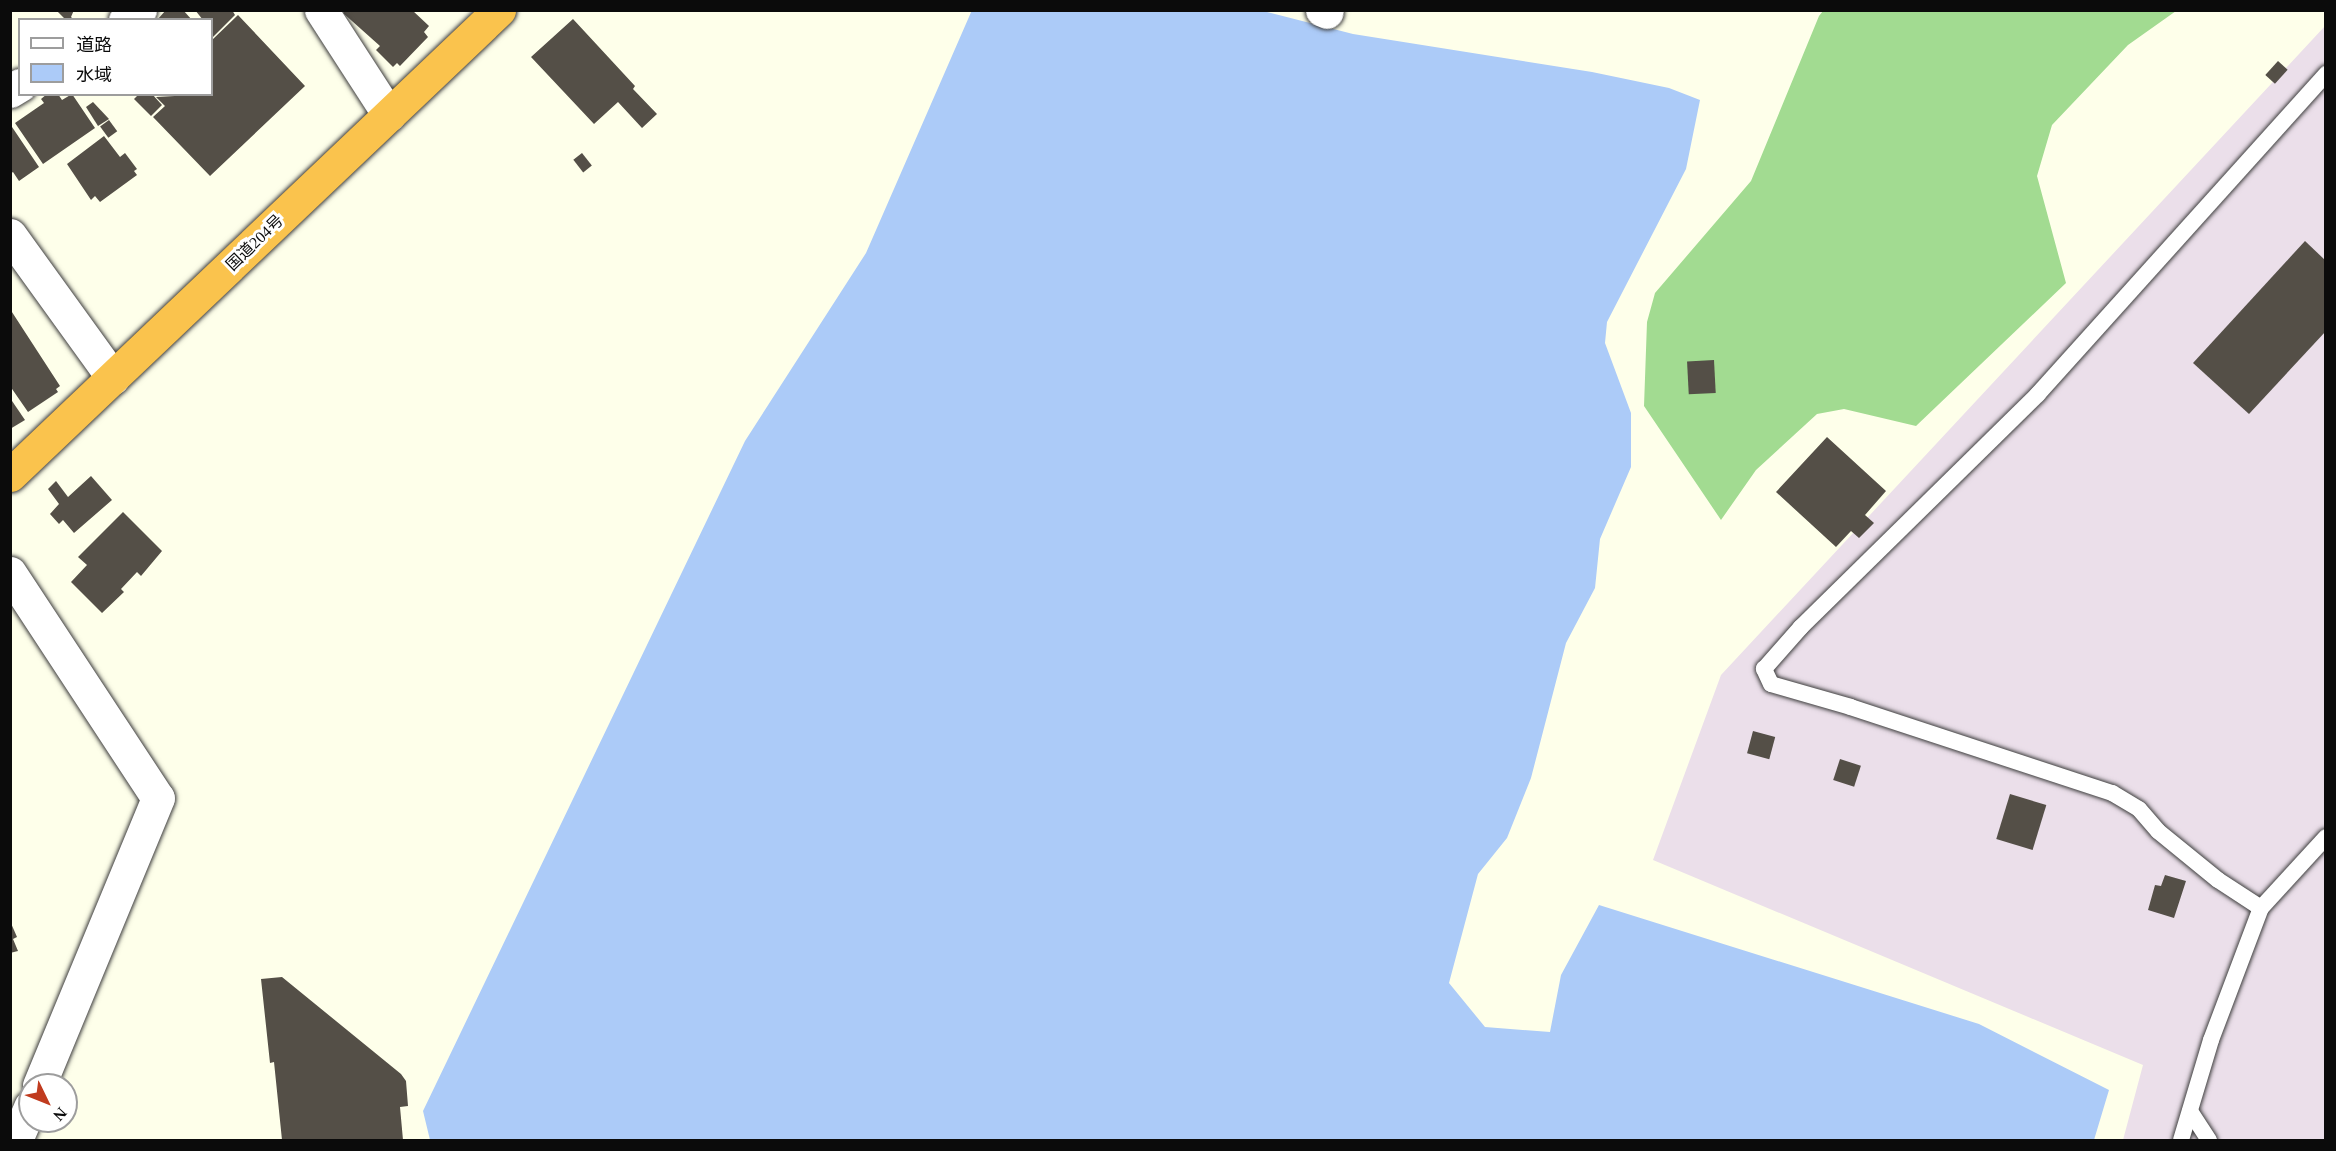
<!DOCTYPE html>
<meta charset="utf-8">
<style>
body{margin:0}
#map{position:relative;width:2336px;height:1151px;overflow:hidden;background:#feffea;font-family:"Times New Roman","Noto Sans JP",serif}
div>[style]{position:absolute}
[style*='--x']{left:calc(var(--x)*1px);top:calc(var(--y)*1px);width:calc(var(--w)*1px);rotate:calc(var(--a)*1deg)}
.industrial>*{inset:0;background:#ebdfea}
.forest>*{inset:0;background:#a2db91}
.water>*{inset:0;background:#accbf8}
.building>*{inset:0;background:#544f47;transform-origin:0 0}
.roads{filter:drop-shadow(0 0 2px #3e3e3e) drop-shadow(0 0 2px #3e3e3e)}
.lane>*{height:16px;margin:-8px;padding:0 8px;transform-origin:8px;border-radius:8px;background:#fff}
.street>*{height:33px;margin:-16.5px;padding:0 16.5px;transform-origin:16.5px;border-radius:16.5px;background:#fff}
.highway>*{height:33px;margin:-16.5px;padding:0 16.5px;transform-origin:16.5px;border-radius:16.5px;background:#fac34d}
span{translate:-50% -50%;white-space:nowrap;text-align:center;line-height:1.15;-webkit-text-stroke:6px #fff;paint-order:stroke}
.street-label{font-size:16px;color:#0b0b0b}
.frame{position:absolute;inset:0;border:12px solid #0b0b0b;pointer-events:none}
.legend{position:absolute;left:18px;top:18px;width:195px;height:78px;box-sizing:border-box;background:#fff;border:2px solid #9d9d9d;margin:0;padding:8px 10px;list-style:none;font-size:18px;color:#0b0b0b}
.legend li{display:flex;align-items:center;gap:12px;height:30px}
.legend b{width:30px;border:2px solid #9d9d9d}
.north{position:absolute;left:18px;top:1073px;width:60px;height:60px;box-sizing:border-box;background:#fff;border:2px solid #9d9d9d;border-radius:50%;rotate:133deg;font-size:16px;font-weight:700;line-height:24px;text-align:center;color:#0b0b0b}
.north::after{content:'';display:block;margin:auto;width:21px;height:27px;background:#c03b1f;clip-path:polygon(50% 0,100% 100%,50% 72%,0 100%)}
</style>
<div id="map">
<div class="industrial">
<i style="clip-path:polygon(2325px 26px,2325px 1140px,2123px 1140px,2143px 1065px,1653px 860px,1721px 675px)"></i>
</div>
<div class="forest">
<i style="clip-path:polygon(1823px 11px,2176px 11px,2128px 45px,2052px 125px,2037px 176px,2066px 283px,1916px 426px,1844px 409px,1817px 414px,1756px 470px,1721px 520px,1644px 406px,1647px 322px,1655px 293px,1751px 181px,1819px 16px)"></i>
</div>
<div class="water">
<i style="clip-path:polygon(972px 10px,1263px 11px,1353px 34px,1592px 72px,1669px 88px,1700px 100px,1686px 169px,1607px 322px,1605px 343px,1631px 413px,1631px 467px,1600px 539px,1595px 588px,1566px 643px,1531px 778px,1507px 838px,1478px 874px,1449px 983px,1485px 1027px,1550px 1032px,1561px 975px,1599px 905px,1979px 1024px,2109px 1090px,2094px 1140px,430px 1140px,423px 1111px,745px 441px,866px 253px)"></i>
</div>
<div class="building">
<i style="clip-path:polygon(56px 10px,74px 10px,71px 17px,74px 20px,66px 20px)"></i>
<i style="clip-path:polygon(166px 10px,183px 10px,192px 20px,157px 20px)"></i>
<i style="clip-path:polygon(195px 10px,232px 10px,235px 15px,212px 38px,212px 20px,203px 20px)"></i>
<i style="clip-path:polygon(346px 10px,412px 10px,429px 26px,424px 32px,428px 37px,400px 66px,397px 63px,393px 67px,376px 50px,380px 46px,343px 13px)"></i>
<i style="clip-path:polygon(238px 15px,305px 86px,210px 176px,153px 117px,165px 106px,156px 97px,212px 94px,212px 40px)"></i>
<i style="clip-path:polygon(573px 19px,635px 86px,633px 89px,657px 114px,642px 128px,618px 102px,594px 124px,531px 57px)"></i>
<i style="left:2278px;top:61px;width:13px;height:19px;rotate:42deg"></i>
<i style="clip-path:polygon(47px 94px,58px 94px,62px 100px,72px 94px,95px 128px,43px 164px,15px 123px,44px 103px,41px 99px)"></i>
<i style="clip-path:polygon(139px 94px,152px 94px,162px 105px,151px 116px,134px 99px)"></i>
<i style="clip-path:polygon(93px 102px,109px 119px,98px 126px,86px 107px)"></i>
<i style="left:109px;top:120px;width:14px;height:11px;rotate:54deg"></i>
<i style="clip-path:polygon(10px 124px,39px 167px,19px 181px,13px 172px,10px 174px)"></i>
<i style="clip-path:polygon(104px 136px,120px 157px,125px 153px,137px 169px,134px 171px,137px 175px,100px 202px,95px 196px,91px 200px,67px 164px)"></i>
<i style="left:582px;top:153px;width:16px;height:11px;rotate:52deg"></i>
<i style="clip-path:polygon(2305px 241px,2326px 261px,2326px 331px,2249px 414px,2193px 363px)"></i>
<i style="clip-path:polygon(10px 309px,60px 386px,56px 389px,58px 392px,28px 412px,10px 386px)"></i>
<i style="left:1714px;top:360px;width:33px;height:27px;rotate:87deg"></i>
<i style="clip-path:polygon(10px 398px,25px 420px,10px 429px)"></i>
<i style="clip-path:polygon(1827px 437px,1886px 491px,1865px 515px,1874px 523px,1859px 538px,1851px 531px,1836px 547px,1776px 492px)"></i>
<i style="clip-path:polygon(91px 476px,112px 500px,74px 533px,63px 520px,59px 524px,50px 514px,59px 504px,48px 489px,56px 481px,68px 497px)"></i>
<i style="clip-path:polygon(123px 512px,162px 551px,141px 576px,137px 572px,121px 589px,124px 592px,102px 613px,71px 582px,87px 565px,78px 557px)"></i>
<i style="left:1753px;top:731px;width:23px;height:23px;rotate:15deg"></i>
<i style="left:1840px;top:759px;width:22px;height:22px;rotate:18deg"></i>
<i style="left:2010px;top:794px;width:38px;height:47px;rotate:17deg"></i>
<i style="clip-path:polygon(2165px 875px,2186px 881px,2174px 918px,2148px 910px,2155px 885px,2161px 886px)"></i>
<i style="clip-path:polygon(10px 921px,17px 937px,13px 939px,18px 951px,10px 953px)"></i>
<i style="clip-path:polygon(282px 977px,401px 1074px,406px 1081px,408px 1106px,400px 1107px,403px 1140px,282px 1140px,274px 1062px,270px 1063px,261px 979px)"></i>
</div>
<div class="roads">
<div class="lane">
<i style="--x:2261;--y:908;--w:51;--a:-146.9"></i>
<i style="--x:2218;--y:880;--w:77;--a:-140.8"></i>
<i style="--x:2158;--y:831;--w:29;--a:-131"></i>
<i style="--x:2139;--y:809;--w:31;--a:-149"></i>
<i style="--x:2112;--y:793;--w:275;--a:-161.8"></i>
<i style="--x:1851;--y:707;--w:83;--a:-164"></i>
<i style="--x:1771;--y:684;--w:17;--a:-115"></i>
<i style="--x:1764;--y:669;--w:56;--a:-48.6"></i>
<i style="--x:1801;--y:627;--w:332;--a:-44.5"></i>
<i style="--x:2038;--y:394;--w:431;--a:-48"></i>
<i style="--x:2190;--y:1111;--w:35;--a:57"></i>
<i style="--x:2181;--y:1140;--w:104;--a:-73.3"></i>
<i style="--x:2211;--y:1040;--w:141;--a:-69.3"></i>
<i style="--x:2261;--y:908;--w:96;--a:-47.5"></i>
</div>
<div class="street">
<i style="--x:321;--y:10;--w:125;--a:57.1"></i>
<i style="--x:1322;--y:10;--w:5;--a:22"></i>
<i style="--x:125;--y:20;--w:18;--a:-34"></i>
<i style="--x:10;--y:91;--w:12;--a:-31"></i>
<i style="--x:10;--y:235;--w:176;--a:54.2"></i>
<i style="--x:10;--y:573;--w:269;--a:56.7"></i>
<i style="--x:158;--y:798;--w:311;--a:112.5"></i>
<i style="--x:16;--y:1140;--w:36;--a:-67"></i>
</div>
<div class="highway">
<i style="--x:10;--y:475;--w:675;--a:-43.56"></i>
</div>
</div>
<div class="street-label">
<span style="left:255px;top:243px;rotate:-44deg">国道204号</span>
</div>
<div class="frame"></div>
<ul class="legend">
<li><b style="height:8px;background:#fff"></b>道路</li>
<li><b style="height:16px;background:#accbf8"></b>水域</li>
</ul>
<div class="north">N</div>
</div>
